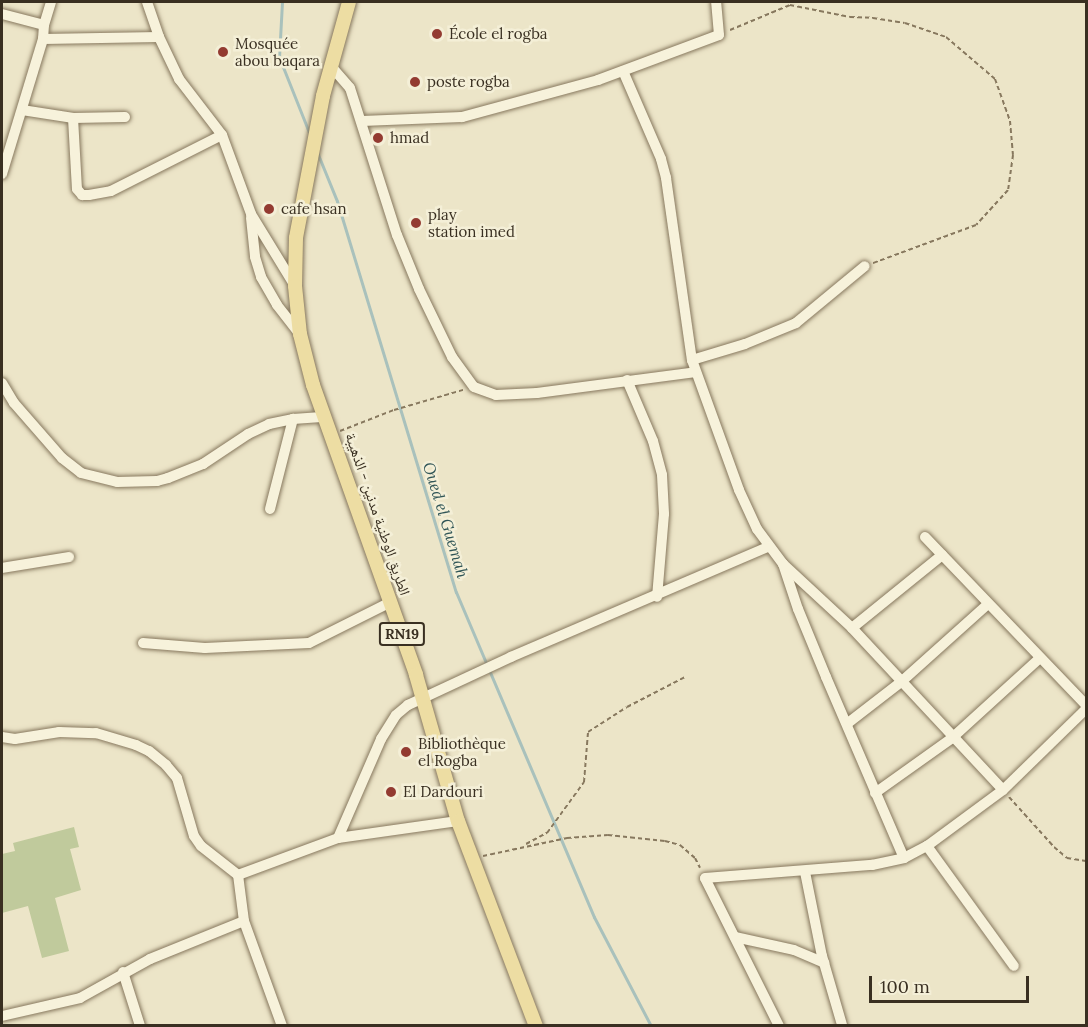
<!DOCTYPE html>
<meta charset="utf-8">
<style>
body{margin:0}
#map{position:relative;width:1088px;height:1027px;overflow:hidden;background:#ece5c8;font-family:Lora,"Noto Naskh Arabic",serif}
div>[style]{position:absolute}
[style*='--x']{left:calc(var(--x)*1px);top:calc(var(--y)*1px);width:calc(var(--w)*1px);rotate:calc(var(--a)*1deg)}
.green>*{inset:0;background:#c0ca9c}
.stream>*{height:3px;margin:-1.5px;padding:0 1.5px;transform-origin:1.5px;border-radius:1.5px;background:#a9c1bc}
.path>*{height:2px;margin-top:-1px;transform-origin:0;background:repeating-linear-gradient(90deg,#87785e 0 4.5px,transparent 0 7.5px)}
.roads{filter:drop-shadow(0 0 2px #87785e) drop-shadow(0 0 2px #87785e)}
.minor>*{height:10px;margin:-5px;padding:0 5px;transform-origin:5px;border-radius:5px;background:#f7f2db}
.major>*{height:14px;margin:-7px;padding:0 7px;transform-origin:7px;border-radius:7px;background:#eddda3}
.dots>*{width:16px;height:16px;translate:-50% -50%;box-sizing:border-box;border:3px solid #f4efd7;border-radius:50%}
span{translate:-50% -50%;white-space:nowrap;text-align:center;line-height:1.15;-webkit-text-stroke:5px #f4efd7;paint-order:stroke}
.shield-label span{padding:2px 4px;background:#f4efd7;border:2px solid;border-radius:4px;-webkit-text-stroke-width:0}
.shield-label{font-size:14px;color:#392f21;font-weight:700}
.poi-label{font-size:15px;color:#392f21}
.left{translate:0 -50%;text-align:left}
.street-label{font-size:15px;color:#392f21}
.water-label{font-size:16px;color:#315657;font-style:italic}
.frame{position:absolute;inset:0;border:3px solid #392f21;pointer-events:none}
.scale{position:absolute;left:869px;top:976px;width:160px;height:27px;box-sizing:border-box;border:3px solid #392f21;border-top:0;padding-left:8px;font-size:18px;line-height:21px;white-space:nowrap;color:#392f21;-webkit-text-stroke:4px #f4efd7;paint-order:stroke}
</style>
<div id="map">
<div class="green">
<i style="clip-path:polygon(74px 827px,79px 847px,70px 849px,81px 890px,55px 898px,69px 951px,42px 958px,28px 906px,2px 913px,2px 854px,15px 851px,13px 843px)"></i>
</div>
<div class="stream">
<i style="--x:282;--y:2;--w:55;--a:93.1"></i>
<i style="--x:279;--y:57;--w:84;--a:68.3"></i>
<i style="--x:317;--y:152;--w:53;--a:67.8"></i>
<i style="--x:337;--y:201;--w:409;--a:73.1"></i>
<i style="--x:456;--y:592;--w:353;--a:67"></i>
<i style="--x:594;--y:917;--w:123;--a:62.4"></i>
</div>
<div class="path">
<i style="--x:730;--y:30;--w:65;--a:-22.6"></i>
<i style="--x:790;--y:5;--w:61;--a:11.3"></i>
<i style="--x:850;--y:17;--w:23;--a:2"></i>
<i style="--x:873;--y:18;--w:32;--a:9"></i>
<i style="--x:905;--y:23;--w:43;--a:18.9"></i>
<i style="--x:946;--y:37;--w:65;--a:40.6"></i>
<i style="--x:995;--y:79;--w:45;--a:70.3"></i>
<i style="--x:1010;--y:121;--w:34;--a:85"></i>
<i style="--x:1013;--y:155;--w:35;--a:98"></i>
<i style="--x:1008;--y:190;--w:47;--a:132.4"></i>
<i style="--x:976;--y:225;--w:110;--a:159.7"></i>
<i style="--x:340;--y:431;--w:58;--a:-21.3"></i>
<i style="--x:394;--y:410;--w:72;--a:-16.2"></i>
<i style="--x:1009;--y:797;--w:67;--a:48"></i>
<i style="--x:1054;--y:847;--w:17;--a:40"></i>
<i style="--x:1067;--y:858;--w:19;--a:9"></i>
<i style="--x:526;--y:844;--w:24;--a:-28"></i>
<i style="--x:547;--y:833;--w:63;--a:-54"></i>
<i style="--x:584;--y:782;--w:50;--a:-85.4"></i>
<i style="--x:588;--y:732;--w:46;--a:-32.7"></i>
<i style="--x:627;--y:707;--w:65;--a:-27.3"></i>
<i style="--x:483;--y:856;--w:86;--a:-12.1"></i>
<i style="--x:567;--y:838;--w:41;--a:-4.2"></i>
<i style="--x:608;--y:835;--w:57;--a:6"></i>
<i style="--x:665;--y:841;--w:16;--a:15"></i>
<i style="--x:680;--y:845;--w:20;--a:41"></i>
<i style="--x:695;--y:858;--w:11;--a:63"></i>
</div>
<div class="roads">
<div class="minor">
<i style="--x:147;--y:2;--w:37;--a:71"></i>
<i style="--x:159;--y:37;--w:47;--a:64.5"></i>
<i style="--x:179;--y:79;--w:71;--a:52.5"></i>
<i style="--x:222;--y:135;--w:84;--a:69.8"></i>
<i style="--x:251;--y:214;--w:84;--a:58.6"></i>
<i style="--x:2;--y:14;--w:43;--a:14.7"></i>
<i style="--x:44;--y:25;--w:14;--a:94"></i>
<i style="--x:43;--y:39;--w:116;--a:-1"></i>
<i style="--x:44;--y:25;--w:24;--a:-73"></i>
<i style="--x:330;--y:65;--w:30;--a:49"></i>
<i style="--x:350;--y:88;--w:154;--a:72.3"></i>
<i style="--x:397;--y:235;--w:58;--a:67.8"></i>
<i style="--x:419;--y:289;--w:76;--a:64.1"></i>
<i style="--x:452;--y:357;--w:37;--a:54"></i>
<i style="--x:474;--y:387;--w:23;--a:20"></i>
<i style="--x:496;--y:395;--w:41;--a:-2.8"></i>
<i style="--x:537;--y:393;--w:160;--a:-7.5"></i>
<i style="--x:623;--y:71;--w:96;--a:66.6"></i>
<i style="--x:661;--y:159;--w:20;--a:75"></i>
<i style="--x:666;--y:178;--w:184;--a:81.9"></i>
<i style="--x:692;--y:360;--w:138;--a:70.1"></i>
<i style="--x:739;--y:490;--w:43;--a:65.2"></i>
<i style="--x:757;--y:529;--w:44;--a:53.4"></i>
<i style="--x:783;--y:564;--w:94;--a:42.8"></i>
<i style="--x:852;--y:628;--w:221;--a:47"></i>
<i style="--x:22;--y:110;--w:52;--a:8.9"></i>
<i style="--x:73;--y:118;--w:52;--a:-1.1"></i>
<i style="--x:73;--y:118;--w:71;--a:86.8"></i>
<i style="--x:77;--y:189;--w:8;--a:50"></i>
<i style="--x:82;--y:195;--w:7;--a:0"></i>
<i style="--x:89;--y:195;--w:22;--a:-10"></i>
<i style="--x:111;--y:191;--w:124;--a:-26.8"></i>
<i style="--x:362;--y:121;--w:100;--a:-2.3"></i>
<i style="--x:462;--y:117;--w:141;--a:-15.2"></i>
<i style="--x:598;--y:80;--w:129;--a:-20.4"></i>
<i style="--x:719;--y:35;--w:33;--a:-95"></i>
<i style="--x:2;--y:174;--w:141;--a:-73.1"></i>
<i style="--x:251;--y:218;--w:39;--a:84"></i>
<i style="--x:255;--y:257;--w:21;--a:73"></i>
<i style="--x:261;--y:277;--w:32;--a:60"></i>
<i style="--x:277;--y:305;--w:37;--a:52"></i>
<i style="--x:692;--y:360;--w:55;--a:-16.8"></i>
<i style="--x:745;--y:344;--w:55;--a:-22.4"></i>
<i style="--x:796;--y:323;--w:89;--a:-39.6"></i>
<i style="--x:627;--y:380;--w:66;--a:66.9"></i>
<i style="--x:653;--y:441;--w:35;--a:75"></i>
<i style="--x:662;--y:475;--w:39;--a:87"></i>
<i style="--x:664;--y:514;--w:83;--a:94.8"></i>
<i style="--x:2;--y:383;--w:23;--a:59"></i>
<i style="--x:14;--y:403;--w:73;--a:48.9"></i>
<i style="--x:62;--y:458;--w:24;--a:38"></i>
<i style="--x:81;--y:473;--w:37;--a:14"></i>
<i style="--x:117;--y:482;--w:40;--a:-1.4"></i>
<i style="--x:157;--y:481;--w:11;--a:-15"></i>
<i style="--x:168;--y:478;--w:38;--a:-22"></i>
<i style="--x:203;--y:464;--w:54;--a:-33.7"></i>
<i style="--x:248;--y:434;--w:23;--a:-25"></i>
<i style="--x:269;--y:424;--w:25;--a:-12"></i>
<i style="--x:293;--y:419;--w:32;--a:-4"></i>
<i style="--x:270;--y:509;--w:93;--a:-75.7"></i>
<i style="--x:925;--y:537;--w:233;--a:46.2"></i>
<i style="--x:783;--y:564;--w:47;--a:71.6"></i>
<i style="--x:798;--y:609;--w:74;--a:67.6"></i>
<i style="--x:826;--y:677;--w:197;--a:66.7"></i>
<i style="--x:2;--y:568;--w:68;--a:-9.3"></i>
<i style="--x:852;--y:628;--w:116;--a:-39"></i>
<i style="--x:143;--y:643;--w:62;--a:4.6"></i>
<i style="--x:205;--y:648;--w:104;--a:-2.8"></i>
<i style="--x:309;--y:643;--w:92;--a:-26.6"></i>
<i style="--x:848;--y:723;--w:67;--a:-37.7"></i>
<i style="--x:901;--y:682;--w:117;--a:-41.9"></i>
<i style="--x:2;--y:737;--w:13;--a:9"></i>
<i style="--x:15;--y:739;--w:45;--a:-9"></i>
<i style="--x:59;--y:732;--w:37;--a:2"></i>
<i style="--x:96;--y:733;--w:42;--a:16.7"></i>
<i style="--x:136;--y:745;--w:14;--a:25"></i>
<i style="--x:149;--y:751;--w:22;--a:39"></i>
<i style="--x:166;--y:765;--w:17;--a:50"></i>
<i style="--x:177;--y:778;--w:60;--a:73.7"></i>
<i style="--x:194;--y:836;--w:12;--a:55"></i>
<i style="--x:201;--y:846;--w:47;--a:38.1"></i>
<i style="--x:875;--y:793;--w:95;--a:-35.5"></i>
<i style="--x:952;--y:738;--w:119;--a:-42.3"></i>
<i style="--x:338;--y:838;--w:108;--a:-66.5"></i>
<i style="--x:381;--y:739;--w:28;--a:-58"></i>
<i style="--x:396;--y:715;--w:16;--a:-40"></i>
<i style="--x:408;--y:705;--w:114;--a:-25"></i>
<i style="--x:511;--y:657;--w:280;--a:-23.2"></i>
<i style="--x:927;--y:846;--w:148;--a:54.1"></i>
<i style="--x:805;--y:872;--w:86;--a:78.6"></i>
<i style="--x:822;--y:956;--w:72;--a:73.8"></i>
<i style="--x:735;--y:937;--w:60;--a:12.4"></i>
<i style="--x:794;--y:950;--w:33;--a:23"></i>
<i style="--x:123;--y:972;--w:57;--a:72.5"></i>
<i style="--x:2;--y:1016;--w:80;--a:-13"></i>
<i style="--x:80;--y:998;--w:80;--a:-29.1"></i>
<i style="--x:150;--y:959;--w:101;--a:-22"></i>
<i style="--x:282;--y:1026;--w:112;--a:-109.9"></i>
<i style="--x:244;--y:921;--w:46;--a:-97.4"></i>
<i style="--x:238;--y:875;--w:107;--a:-20.3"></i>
<i style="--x:338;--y:838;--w:121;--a:-8.1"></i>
<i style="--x:779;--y:1026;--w:165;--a:-116.6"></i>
<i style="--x:705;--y:878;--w:168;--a:-4.5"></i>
<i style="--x:872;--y:865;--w:33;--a:-12"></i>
<i style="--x:904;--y:858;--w:26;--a:-28"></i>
<i style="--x:927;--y:846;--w:94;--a:-36.4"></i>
<i style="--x:1003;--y:790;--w:116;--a:-44.3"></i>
</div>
<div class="major">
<i style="--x:349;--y:2;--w:98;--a:105.5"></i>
<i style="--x:323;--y:96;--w:145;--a:100.8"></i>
<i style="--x:296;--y:238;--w:48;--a:91.2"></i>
<i style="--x:295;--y:286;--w:48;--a:84.1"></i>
<i style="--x:300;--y:334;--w:53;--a:75.7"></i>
<i style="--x:313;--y:385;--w:308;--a:70.4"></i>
<i style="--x:416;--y:675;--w:152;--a:74"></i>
<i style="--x:458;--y:821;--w:219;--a:69.2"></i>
</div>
</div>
<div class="dots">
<i style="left:437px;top:34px;background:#933b31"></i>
<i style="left:223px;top:52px;background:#933b31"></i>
<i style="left:415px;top:82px;background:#933b31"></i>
<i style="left:378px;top:138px;background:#933b31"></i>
<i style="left:269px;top:209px;background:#933b31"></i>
<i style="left:416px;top:223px;background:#933b31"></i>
<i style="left:406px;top:752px;background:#933b31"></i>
<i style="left:391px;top:792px;background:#933b31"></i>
</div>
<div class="shield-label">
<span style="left:402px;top:634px">RN19</span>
</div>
<div class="poi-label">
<span class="left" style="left:449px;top:34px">École el rogba</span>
<span class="left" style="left:235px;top:52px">Mosquée<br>abou baqara</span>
<span class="left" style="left:427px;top:82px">poste rogba</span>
<span class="left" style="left:390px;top:138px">hmad</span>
<span class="left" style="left:281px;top:209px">cafe hsan</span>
<span class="left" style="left:428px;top:223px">play<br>station imed</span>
<span class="left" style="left:418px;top:752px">Bibliothèque<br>el Rogba</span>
<span class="left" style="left:403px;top:792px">El Dardouri</span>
</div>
<div class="street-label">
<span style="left:378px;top:514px;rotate:71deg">الطريق الوطنية مدنين - الذهيبة</span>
</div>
<div class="water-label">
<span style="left:446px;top:520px;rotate:73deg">Oued el Guemah</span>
</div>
<div class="frame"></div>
<div class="scale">100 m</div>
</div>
